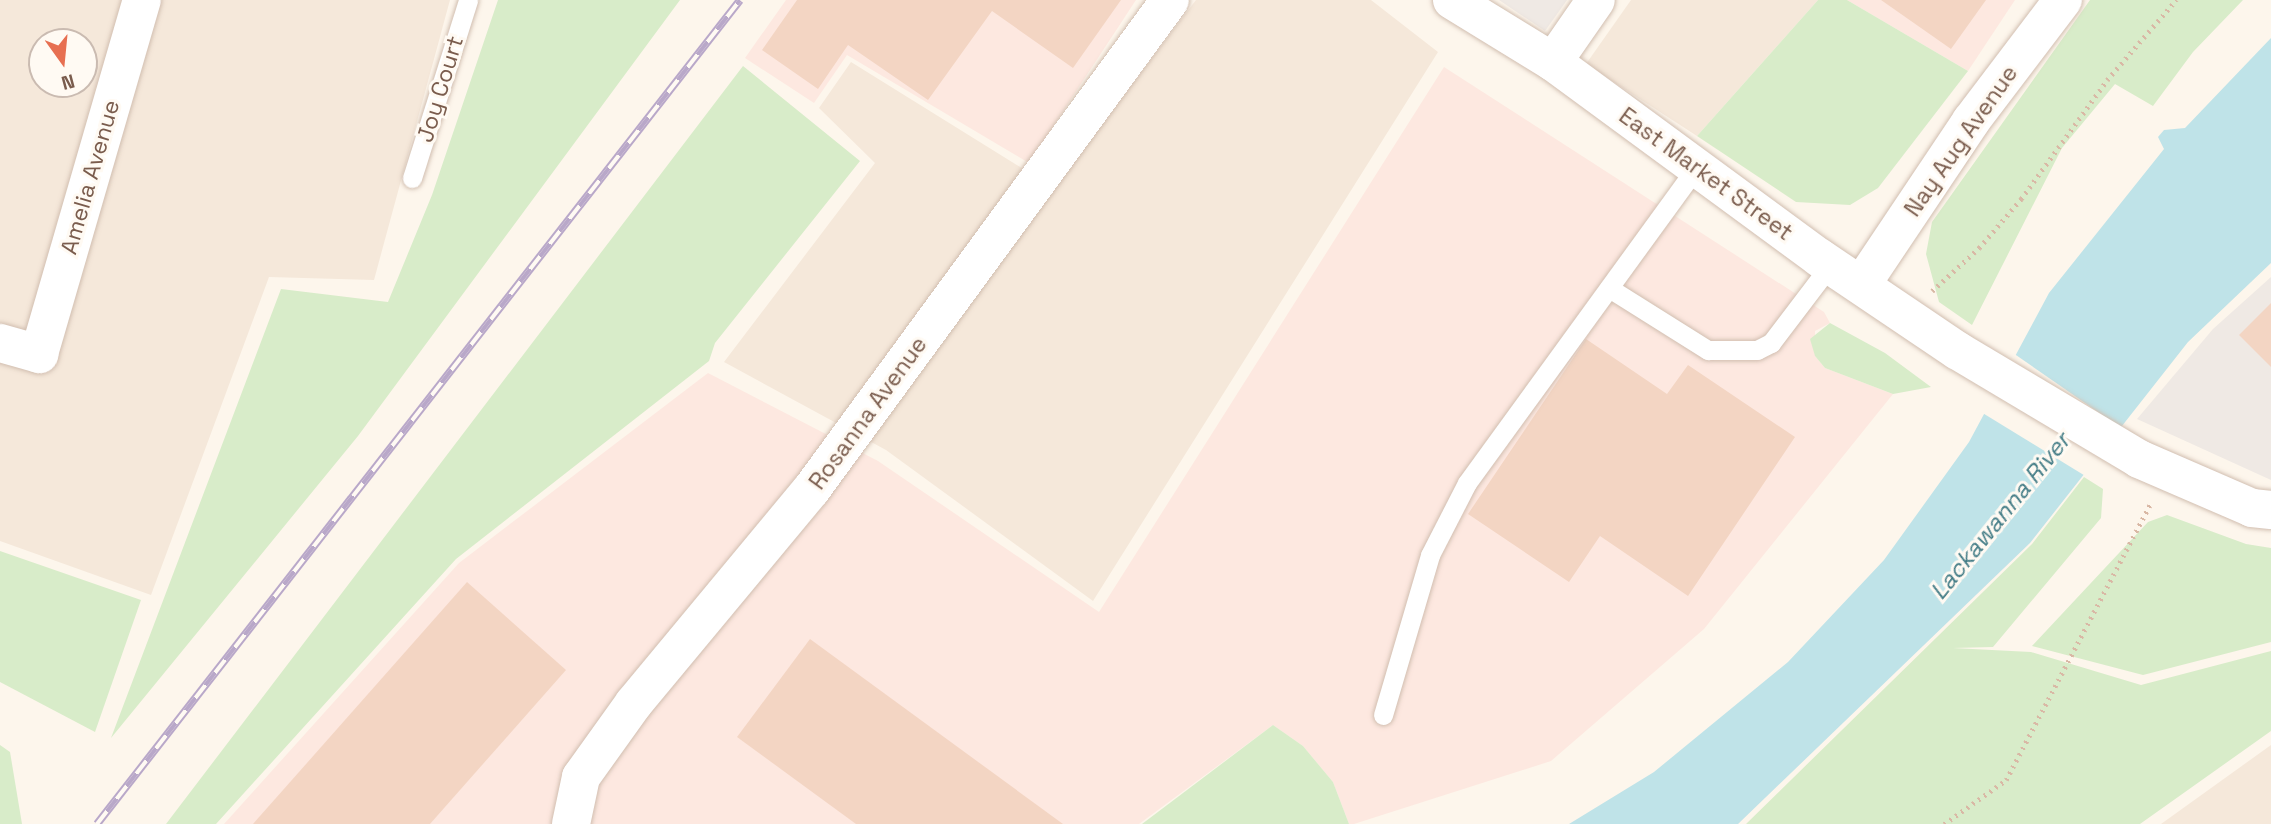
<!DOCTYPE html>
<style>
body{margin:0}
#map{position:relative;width:2271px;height:824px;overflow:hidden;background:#fdf6ec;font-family:"Space Grotesk",sans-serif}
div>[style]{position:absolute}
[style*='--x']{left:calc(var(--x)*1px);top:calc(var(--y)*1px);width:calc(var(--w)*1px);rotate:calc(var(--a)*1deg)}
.residential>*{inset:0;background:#f5e8da}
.commercial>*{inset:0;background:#fde8e0}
.industrial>*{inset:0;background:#efe9e4}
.green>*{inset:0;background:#d8ecc9}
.water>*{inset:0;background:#bfe3e8}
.pier>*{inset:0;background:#fdf6ec}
.building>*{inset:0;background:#f3d5c3}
.path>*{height:4.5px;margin-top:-2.25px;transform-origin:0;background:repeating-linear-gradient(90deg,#d9b8a5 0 2px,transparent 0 7px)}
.roads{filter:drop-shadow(0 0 2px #d1beb0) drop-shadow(0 0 2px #d1beb0)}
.lane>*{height:19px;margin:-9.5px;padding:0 9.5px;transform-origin:9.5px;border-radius:9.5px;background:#fff}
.street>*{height:38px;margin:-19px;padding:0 19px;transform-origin:19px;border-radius:19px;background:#fff}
.secondary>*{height:38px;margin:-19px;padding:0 19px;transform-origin:19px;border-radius:19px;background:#fff}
.rail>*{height:8px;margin-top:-4px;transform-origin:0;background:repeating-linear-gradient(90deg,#fffaf3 0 16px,#b9a8c9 0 32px);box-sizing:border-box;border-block:2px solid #b9a8c9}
span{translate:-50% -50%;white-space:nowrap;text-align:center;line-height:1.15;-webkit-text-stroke:6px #fffaf3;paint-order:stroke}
.street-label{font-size:23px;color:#7a5c4d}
.water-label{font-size:24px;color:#437c86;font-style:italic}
.north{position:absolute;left:28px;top:28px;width:70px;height:70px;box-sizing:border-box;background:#fffaf3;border:2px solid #cabbb1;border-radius:50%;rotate:165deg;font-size:19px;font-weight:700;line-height:28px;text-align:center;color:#7a5c4d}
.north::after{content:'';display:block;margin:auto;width:24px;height:32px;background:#e76f51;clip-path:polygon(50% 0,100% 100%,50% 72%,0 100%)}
</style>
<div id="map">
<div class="residential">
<i style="clip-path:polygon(evenodd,0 0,450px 0,374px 280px,269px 277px,151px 595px,0 541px,0 0,42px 42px,84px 42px,84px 84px,42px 84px,42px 42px)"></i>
<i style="clip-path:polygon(1196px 0,1371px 0,1438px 52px,1093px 601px,886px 450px,724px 362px,875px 163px,819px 108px,851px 62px,1054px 188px)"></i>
<i style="clip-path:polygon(1631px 0,1818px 0,1697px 136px,1586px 64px)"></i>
<i style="clip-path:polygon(2271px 745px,2271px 824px,2161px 824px)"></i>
</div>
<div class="commercial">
<i style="clip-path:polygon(786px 0,1136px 0,1029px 163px,847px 55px,814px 103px,745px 58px)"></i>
<i style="clip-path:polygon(1847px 0,2015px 0,1968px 71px)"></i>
<i style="clip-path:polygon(1444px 67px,1824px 312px,1830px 323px,1815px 331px,1815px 356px,1825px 368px,1893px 394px,1704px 629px,1551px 761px,1354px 824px,1349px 824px,1333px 782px,1303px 746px,1273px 725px,1139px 824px,224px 824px,459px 563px,708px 373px,878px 461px,1099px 612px)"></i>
</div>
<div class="industrial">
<i style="clip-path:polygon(1499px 0,1567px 0,1545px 31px)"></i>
<i style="clip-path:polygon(2271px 277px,2271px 480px,2137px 419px,2213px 329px)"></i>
</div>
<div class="green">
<i style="clip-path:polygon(498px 0,680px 0,358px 436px,111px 738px,281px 289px,388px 302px,432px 195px)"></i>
<i style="clip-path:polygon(1818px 0,1847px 0,1968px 71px,1878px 188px,1850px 205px,1796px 202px,1697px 136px)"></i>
<i style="clip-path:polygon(2090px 0,2243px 0,2193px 52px,2153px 106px,2115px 84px,2062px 148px,1972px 325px,1939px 302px,1926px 254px,1932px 222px)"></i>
<i style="clip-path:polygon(743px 66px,860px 161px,715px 343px,709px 361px,456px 559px,216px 824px,166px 824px)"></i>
<i style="clip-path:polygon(1830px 323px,1885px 353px,1931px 387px,1893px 394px,1825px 368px,1815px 356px,1810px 339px)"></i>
<i style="clip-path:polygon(2084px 477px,2103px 489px,2101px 518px,1993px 647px,1953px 648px,2031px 652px,2141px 685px,2271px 651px,2271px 731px,2140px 824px,1746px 824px,2032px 544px)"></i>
<i style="clip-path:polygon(2167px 515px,2246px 544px,2271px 548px,2271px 642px,2143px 675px,2032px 646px,2148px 522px)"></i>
<i style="clip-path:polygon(0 551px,141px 600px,95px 732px,0 682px)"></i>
<i style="clip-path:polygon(1273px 725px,1303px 746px,1333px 782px,1349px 824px,1142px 824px)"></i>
<i style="clip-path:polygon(0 745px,10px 752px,22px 824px,0 824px)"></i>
</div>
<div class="water">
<i style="clip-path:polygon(2271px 38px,2271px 263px,2188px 342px,2030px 543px,1738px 824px,1569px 824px,1654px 772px,1788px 662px,1884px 560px,1969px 442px,2049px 293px,2164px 149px,2158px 137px,2164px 130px,2185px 128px)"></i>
</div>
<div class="pier">
<i style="clip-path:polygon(2013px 353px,2124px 430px,2087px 477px,1981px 412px)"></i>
</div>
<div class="building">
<i style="clip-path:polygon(797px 0,1121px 0,1073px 68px,992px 11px,928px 100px,848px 45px,818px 89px,762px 50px)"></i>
<i style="clip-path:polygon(1881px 0,1986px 0,1951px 49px)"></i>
<i style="clip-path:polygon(2271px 303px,2271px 367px,2239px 335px)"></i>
<i style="clip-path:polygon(1586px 339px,1667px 394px,1688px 365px,1795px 437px,1688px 596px,1600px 536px,1569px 582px,1468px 514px)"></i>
<i style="clip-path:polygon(467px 582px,566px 670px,430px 824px,253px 824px)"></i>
<i style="clip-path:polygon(810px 639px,1063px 824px,856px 824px,737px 737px)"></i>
</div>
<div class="path">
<i style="--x:1932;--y:291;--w:64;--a:-42.5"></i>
<i style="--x:1979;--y:248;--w:65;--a:-49.4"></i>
<i style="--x:2021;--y:199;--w:147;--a:-54.1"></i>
<i style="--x:2107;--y:80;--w:106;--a:-49.2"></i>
<i style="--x:1944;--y:824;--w:76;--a:-35.4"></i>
<i style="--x:2006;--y:780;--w:313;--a:-62.4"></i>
</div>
<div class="roads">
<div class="lane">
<i style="--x:412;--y:178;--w:187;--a:-72.5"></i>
<i style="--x:1609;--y:288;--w:117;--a:32.1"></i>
<i style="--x:1708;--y:350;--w:49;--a:0"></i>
<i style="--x:1757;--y:350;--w:16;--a:-27"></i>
<i style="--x:1771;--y:343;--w:99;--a:-52.8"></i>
<i style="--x:1383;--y:715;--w:167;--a:-73.6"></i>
<i style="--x:1430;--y:555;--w:81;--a:-62.8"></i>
<i style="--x:1467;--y:483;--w:389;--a:-54"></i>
</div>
<div class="street">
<i style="--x:1553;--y:62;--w:75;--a:-55.3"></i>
<i style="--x:1862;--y:284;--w:196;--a:-56.2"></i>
<i style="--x:1971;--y:121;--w:152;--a:-52.8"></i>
<i style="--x:0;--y:343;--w:41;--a:15.8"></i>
<i style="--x:39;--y:354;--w:369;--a:-73.8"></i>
<i style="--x:571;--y:824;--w:48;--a:-78"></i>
<i style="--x:581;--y:777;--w:91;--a:-54.4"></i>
<i style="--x:634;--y:703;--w:277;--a:-50.3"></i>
<i style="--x:811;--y:490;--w:607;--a:-53.77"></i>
</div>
<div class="secondary">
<i style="--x:1452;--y:0;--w:119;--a:31.5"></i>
<i style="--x:1553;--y:62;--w:331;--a:36.3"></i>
<i style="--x:1820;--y:258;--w:166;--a:34"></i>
<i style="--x:1958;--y:351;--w:211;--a:30.8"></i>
<i style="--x:2139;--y:459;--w:123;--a:23.4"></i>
<i style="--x:2252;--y:508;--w:19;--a:6"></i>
</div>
</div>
<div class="rail">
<i style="--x:97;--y:824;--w:1045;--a:-52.03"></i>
</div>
<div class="street-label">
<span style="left:440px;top:89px;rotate:-73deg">Joy Court</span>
<span style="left:1961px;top:141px;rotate:-55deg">Nay Aug Avenue</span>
<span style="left:1706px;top:174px;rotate:36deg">East Market Street</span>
<span style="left:90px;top:177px;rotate:-74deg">Amelia Avenue</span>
<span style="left:868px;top:413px;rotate:-54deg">Rosanna Avenue</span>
</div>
<div class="water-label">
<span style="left:2000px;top:516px;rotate:-51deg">Lackawanna River</span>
</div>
<div class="north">N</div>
</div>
